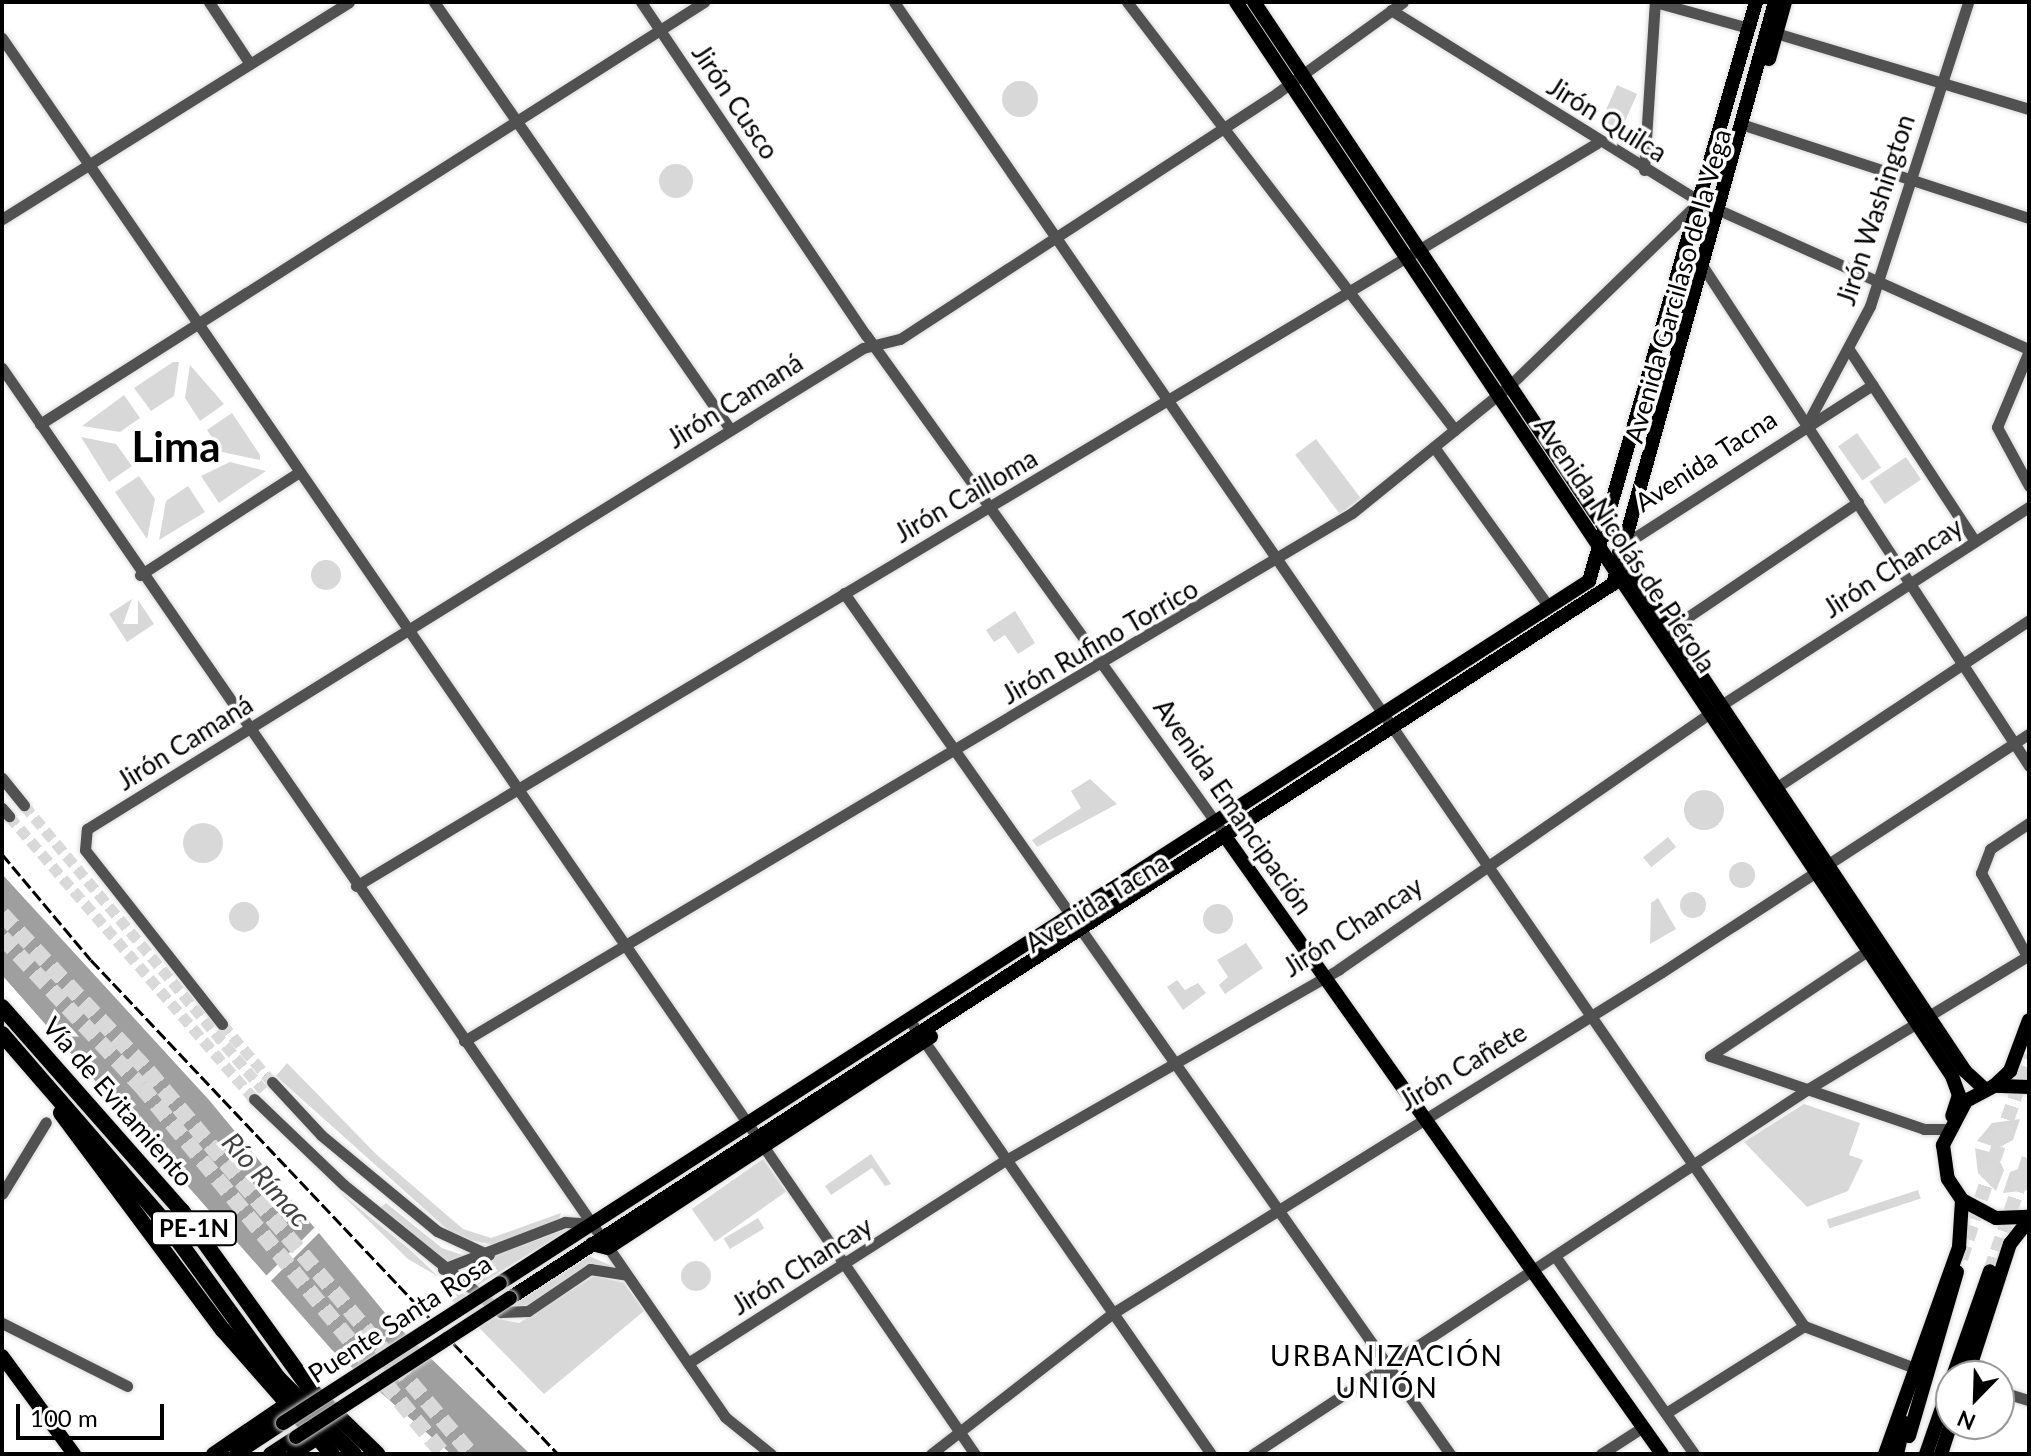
<!DOCTYPE html>
<meta charset="utf-8">
<style>
body{margin:0}
#map{position:relative;width:2031px;height:1456px;overflow:hidden;background:#fff;font-family:Lato,sans-serif}
div>[style]{position:absolute}
[style*='--x']{left:calc(var(--x)*1px);top:calc(var(--y)*1px);width:calc(var(--w)*1px);rotate:calc(var(--a)*1deg)}
.green>*{inset:0;background:#d8d8d8;transform-origin:0 0}
.round{border-radius:50%}
.water>*{inset:0;background:#9f9f9f}
.pier>*{inset:0;background:#fff;transform-origin:0 0}
.minor-tunnel>*{height:11px;margin-top:-5.5px;transform-origin:0;background:repeating-linear-gradient(90deg,#d9d9d9 0 11px,transparent 0 16.5px)}
.major-tunnel>*{height:14px;margin-top:-7px;transform-origin:0;background:repeating-linear-gradient(90deg,#d9d9d9 0 14px,transparent 0 21px)}
.highway-tunnel>*{height:16px;margin-top:-8px;transform-origin:0;background:repeating-linear-gradient(90deg,#d9d9d9 0 16px,transparent 0 24px)}
.roads{filter:drop-shadow(0 0 2px #dbdbdb) drop-shadow(0 0 2px #dbdbdb)}
.minor>*{height:11px;margin:-5.5px;padding:0 5.5px;transform-origin:5.5px;border-radius:5.5px;background:#515151}
.major>*{height:14px;margin:-7px;padding:0 7px;transform-origin:7px;border-radius:7px;background:#000}
.highway>*{height:16px;margin:-8px;padding:0 8px;transform-origin:8px;border-radius:8px;background:#000}
.rail>*{height:3px;margin-top:-1.5px;transform-origin:0;background:repeating-linear-gradient(90deg,#000 0 12px,transparent 0 16px)}
.bridges{filter:drop-shadow(0 0 2px #dbdbdb) drop-shadow(0 0 2px #dbdbdb)}
.major-bridge>*{height:14px;margin:-7px;padding:0 7px;transform-origin:7px;border-radius:7px;background:#000}
span{translate:-50% -50%;white-space:nowrap;text-align:center;line-height:1.15;-webkit-text-stroke:7px #fff;paint-order:stroke}
.shield-label span{padding:2px 6px;background:#fff;border:2px solid;border-radius:6px;-webkit-text-stroke-width:0}
.shield-label{font-size:24px;color:#000;font-weight:700}
.street-label{font-size:26px;color:#000}
.water-label{font-size:28px;color:#404040;font-style:italic}
.neighbourhood-label{font-size:28px;color:#000;letter-spacing:2px}
.town-label{font-size:42px;color:#000;font-weight:700}
.frame{position:absolute;inset:0;border:4px solid #000;pointer-events:none}
.north{position:absolute;left:1935px;top:1360px;width:80px;height:80px;box-sizing:border-box;background:#fff;border:2px solid #999;border-radius:50%;rotate:203deg;font-size:22px;font-weight:700;line-height:32px;text-align:center;color:#000}
.north::after{content:'';display:block;margin:auto;width:28px;height:36px;background:#000;clip-path:polygon(50% 0,100% 100%,50% 72%,0 100%)}
.scale{position:absolute;left:16px;top:1404px;width:148px;height:36px;box-sizing:border-box;border:4px solid #000;border-top:0;padding-left:10px;font-size:24px;line-height:28px;white-space:nowrap;color:#000;-webkit-text-stroke:6px #fff;paint-order:stroke}
</style>
<div id="map">
<div class="green">
<i class="round" style="left:1002px;top:81px;width:36px;height:36px"></i>
<i style="left:1617px;top:85px;width:22px;height:39px;rotate:24deg"></i>
<i class="round" style="left:659px;top:164px;width:34px;height:34px"></i>
<i style="clip-path:polygon(173px 362px,179px 362px,174px 396px,151px 411px,134px 388px)"></i>
<i style="clip-path:polygon(190px 365px,224px 404px,200px 421px,185px 398px)"></i>
<i style="clip-path:polygon(124px 395px,140px 418px,120px 432px,82px 426px)"></i>
<i style="clip-path:polygon(232px 413px,260px 455px,260px 460px,222px 452px,207px 430px)"></i>
<i style="left:1857px;top:433px;width:42px;height:23px;rotate:55deg"></i>
<i style="clip-path:polygon(81px 437px,116px 444px,132px 466px,109px 482px)"></i>
<i style="left:1316px;top:439px;width:74px;height:26px;rotate:53deg"></i>
<i style="left:1906px;top:457px;width:27px;height:44px;rotate:56deg"></i>
<i style="clip-path:polygon(230px 462px,266px 471px,219px 503px,201px 476px)"></i>
<i style="clip-path:polygon(139px 476px,155px 499px,147px 539px,115px 492px)"></i>
<i style="clip-path:polygon(188px 486px,205px 512px,159px 540px,166px 501px)"></i>
<i class="round" style="left:311px;top:560px;width:30px;height:30px"></i>
<i style="clip-path:polygon(132px 599px,123px 624px,138px 624px,138px 600px,154px 624px,127px 642px,109px 614px)"></i>
<i style="clip-path:polygon(1015px 611px,1035px 643px,1018px 654px,1005px 635px,994px 642px,986px 630px)"></i>
<i style="clip-path:polygon(1090px 779px,1117px 804px,1037px 847px,1032px 840px,1081px 808px,1071px 791px)"></i>
<i class="round" style="left:1684px;top:790px;width:40px;height:40px"></i>
<i class="round" style="left:183px;top:823px;width:40px;height:40px"></i>
<i style="left:1668px;top:837px;width:13px;height:32px;rotate:51deg"></i>
<i class="round" style="left:1729px;top:862px;width:26px;height:26px"></i>
<i class="round" style="left:1680px;top:892px;width:26px;height:26px"></i>
<i style="clip-path:polygon(1658px 898px,1676px 929px,1650px 944px,1651px 903px)"></i>
<i class="round" style="left:229px;top:902px;width:30px;height:30px"></i>
<i class="round" style="left:1203px;top:904px;width:30px;height:30px"></i>
<i style="clip-path:polygon(1246px 943px,1263px 968px,1225px 994px,1219px 985px,1228px 977px,1217px 960px)"></i>
<i style="clip-path:polygon(1177px 980px,1185px 990px,1198px 983px,1206px 993px,1183px 1010px,1167px 987px)"></i>
<i style="clip-path:polygon(287px 1063px,377px 1155px,463px 1229px,491px 1238px,561px 1213px,559px 1219px,496px 1245px,457px 1238px,276px 1076px)"></i>
<i style="clip-path:polygon(1804px 1104px,1860px 1123px,1849px 1155px,1863px 1160px,1848px 1191px,1807px 1207px,1744px 1142px)"></i>
<i style="clip-path:polygon(2020px 1119px,2013px 1140px,1998px 1148px,1977px 1141px,1992px 1123px)"></i>
<i style="clip-path:polygon(1975px 1148px,1996px 1154px,2004px 1170px,1996px 1191px,1978px 1173px)"></i>
<i style="clip-path:polygon(871px 1154px,891px 1184px,885px 1186px,872px 1168px,831px 1195px,825px 1186px)"></i>
<i style="left:763px;top:1159px;width:40px;height:87px;rotate:55deg"></i>
<i style="clip-path:polygon(2029px 1165px,2029px 1190px,2003px 1193px,2010px 1172px)"></i>
<i style="left:1918px;top:1190px;width:9px;height:96px;rotate:72deg"></i>
<i style="clip-path:polygon(338px 1191px,409px 1249px,439px 1277px,408px 1259px)"></i>
<i style="clip-path:polygon(386px 1203px,442px 1248px,468px 1257px,448px 1264px,380px 1208px)"></i>
<i style="left:758px;top:1218px;width:12px;height:40px;rotate:59deg"></i>
<i style="clip-path:polygon(573px 1227px,475px 1287px,466px 1278px,470px 1264px)"></i>
<i style="clip-path:polygon(589px 1256px,616px 1268px,588px 1265px,531px 1304px,507px 1308px)"></i>
<i class="round" style="left:681px;top:1261px;width:30px;height:30px"></i>
<i style="clip-path:polygon(594px 1276px,624px 1283px,644px 1311px,544px 1394px,440px 1288px,446px 1281px,498px 1319px,519px 1323px)"></i>
</div>
<div class="water">
<i style="clip-path:polygon(2px 874px,209px 1100px,390px 1319px,530px 1454px,451px 1454px,332px 1350px,2px 975px)"></i>
</div>
<div class="pier">
<i style="left:317px;top:1225px;width:7px;height:73px;rotate:45deg"></i>
</div>
<div class="minor-tunnel">
<i style="--x:24;--y:805;--w:372;--a:50"></i>
<i style="--x:9;--y:816;--w:374;--a:49.1"></i>
<i style="--x:222;--y:1024;--w:77;--a:49.2"></i>
</div>
<div class="major-tunnel">
<i style="--x:1961;--y:1259;--w:215;--a:-71.6"></i>
<i style="--x:1990;--y:1271;--w:120;--a:-71.1"></i>
</div>
<div class="highway-tunnel">
<i style="--x:2;--y:914;--w:214;--a:47.1"></i>
<i style="--x:148;--y:1071;--w:501;--a:49.86"></i>
<i style="--x:2;--y:937;--w:204;--a:47"></i>
<i style="--x:141;--y:1086;--w:476;--a:50.6"></i>
</div>
<div class="roads">
<div class="minor">
<i style="--x:209;--y:2;--w:74;--a:56.5"></i>
<i style="--x:434;--y:2;--w:520;--a:55.27"></i>
<i style="--x:641;--y:2;--w:402;--a:56"></i>
<i style="--x:866;--y:335;--w:606;--a:54.34"></i>
<i style="--x:894;--y:2;--w:1607;--a:55.5"></i>
<i style="--x:1804;--y:1326;--w:116;--a:20.8"></i>
<i style="--x:1127;--y:2;--w:539;--a:52.54"></i>
<i style="--x:1655;--y:2;--w:98;--a:15.5"></i>
<i style="--x:1391;--y:10;--w:362;--a:31.8"></i>
<i style="--x:1699;--y:201;--w:362;--a:24.2"></i>
<i style="--x:1769;--y:31;--w:271;--a:16.7"></i>
<i style="--x:2;--y:38;--w:1718;--a:55.51"></i>
<i style="--x:1741;--y:124;--w:303;--a:18.1"></i>
<i style="--x:1644;--y:170;--w:168;--a:-86.3"></i>
<i style="--x:2;--y:219;--w:409;--a:-32"></i>
<i style="--x:1700;--y:262;--w:602;--a:56.86"></i>
<i style="--x:1850;--y:351;--w:227;--a:56.7"></i>
<i style="--x:2029;--y:351;--w:82;--a:112.8"></i>
<i style="--x:1997;--y:427;--w:67;--a:61.5"></i>
<i style="--x:2;--y:368;--w:1274;--a:55.42"></i>
<i style="--x:725;--y:1417;--w:59;--a:38.8"></i>
<i style="--x:40;--y:424;--w:787;--a:-32.44"></i>
<i style="--x:1807;--y:424;--w:134;--a:-61.9"></i>
<i style="--x:1870;--y:306;--w:319;--a:-72.1"></i>
<i style="--x:1434;--y:447;--w:197;--a:54.3"></i>
<i style="--x:1631;--y:540;--w:287;--a:-32.7"></i>
<i style="--x:140;--y:575;--w:189;--a:-32.9"></i>
<i style="--x:844;--y:593;--w:1053;--a:54.86"></i>
<i style="--x:1664;--y:633;--w:234;--a:-34"></i>
<i style="--x:2;--y:778;--w:35;--a:51"></i>
<i style="--x:1771;--y:791;--w:310;--a:-33.5"></i>
<i style="--x:2;--y:808;--w:11;--a:49"></i>
<i style="--x:356;--y:886;--w:1446;--a:-30.91"></i>
<i style="--x:2027;--y:956;--w:95;--a:-119"></i>
<i style="--x:1981;--y:873;--w:26;--a:-69"></i>
<i style="--x:1990;--y:849;--w:47;--a:-33.7"></i>
<i style="--x:908;--y:1018;--w:531;--a:55.2"></i>
<i style="--x:222;--y:1024;--w:221;--a:-128.2"></i>
<i style="--x:85;--y:850;--w:21;--a:-85"></i>
<i style="--x:87;--y:829;--w:913;--a:-31.79"></i>
<i style="--x:863;--y:348;--w:38;--a:-14"></i>
<i style="--x:900;--y:339;--w:450;--a:-33.1"></i>
<i style="--x:1277;--y:93;--w:155;--a:-35.8"></i>
<i style="--x:464;--y:1041;--w:1033;--a:-30.74"></i>
<i style="--x:1352;--y:513;--w:202;--a:-39"></i>
<i style="--x:1509;--y:386;--w:264;--a:-44.1"></i>
<i style="--x:1710;--y:1056;--w:226;--a:18.8"></i>
<i style="--x:1924;--y:1129;--w:23;--a:0"></i>
<i style="--x:1710;--y:1056;--w:187;--a:-33.7"></i>
<i style="--x:272;--y:1082;--w:72;--a:47.2"></i>
<i style="--x:321;--y:1135;--w:151;--a:39.6"></i>
<i style="--x:437;--y:1231;--w:57;--a:24.8"></i>
<i style="--x:254;--y:1099;--w:124;--a:43.7"></i>
<i style="--x:344;--y:1185;--w:202;--a:39"></i>
<i style="--x:501;--y:1312;--w:27;--a:-2"></i>
<i style="--x:528;--y:1311;--w:75;--a:-34.1"></i>
<i style="--x:590;--y:1269;--w:36;--a:9"></i>
<i style="--x:2;--y:1194;--w:84;--a:-58.6"></i>
<i style="--x:1555;--y:1256;--w:242;--a:54.9"></i>
<i style="--x:443;--y:1269;--w:131;--a:-21.1"></i>
<i style="--x:565;--y:1222;--w:26;--a:4"></i>
<i style="--x:2;--y:1323;--w:140;--a:26.7"></i>
<i style="--x:688;--y:1363;--w:377;--a:-32.6"></i>
<i style="--x:1006;--y:1160;--w:384;--a:-29.8"></i>
<i style="--x:1339;--y:969;--w:467;--a:-34.6"></i>
<i style="--x:1723;--y:704;--w:364;--a:-32.8"></i>
<i style="--x:1999;--y:1391;--w:31;--a:17"></i>
<i style="--x:1666;--y:1413;--w:163;--a:-32.2"></i>
<i style="--x:931;--y:1454;--w:230;--a:-37.8"></i>
<i style="--x:1113;--y:1313;--w:646;--a:-31.85"></i>
<i style="--x:1662;--y:972;--w:437;--a:-33"></i>
<i style="--x:1253;--y:1454;--w:664;--a:-33.33"></i>
<i style="--x:1808;--y:1089;--w:258;--a:-31.2"></i>
<i style="--x:1601;--y:1454;--w:50;--a:-32.7"></i>
</div>
<div class="major">
<i style="--x:1236;--y:2;--w:1291;--a:56.31"></i>
<i style="--x:1952;--y:1076;--w:20;--a:70"></i>
<i style="--x:1959;--y:1095;--w:22;--a:108"></i>
<i style="--x:1254;--y:2;--w:640;--a:56.29"></i>
<i style="--x:1769;--y:59;--w:59;--a:-74.3"></i>
<i style="--x:1619;--y:552;--w:624;--a:56.31"></i>
<i style="--x:1965;--y:1071;--w:26;--a:43"></i>
<i style="--x:1227;--y:839;--w:753;--a:54.73"></i>
<i style="--x:1995;--y:1085;--w:21;--a:-43"></i>
<i style="--x:2010;--y:1071;--w:54;--a:-69.6"></i>
<i style="--x:2029;--y:1087;--w:35;--a:-178"></i>
<i style="--x:1994;--y:1086;--w:32;--a:152"></i>
<i style="--x:1966;--y:1101;--w:50;--a:117.6"></i>
<i style="--x:1943;--y:1145;--w:34;--a:82"></i>
<i style="--x:1948;--y:1179;--w:25;--a:56"></i>
<i style="--x:1962;--y:1200;--w:38;--a:28"></i>
<i style="--x:1996;--y:1218;--w:33;--a:-2"></i>
<i style="--x:592;--y:1244;--w:16;--a:14"></i>
<i style="--x:608;--y:1248;--w:386;--a:-33.2"></i>
<i style="--x:500;--y:1283;--w:1296;--a:-32.81"></i>
<i style="--x:1589;--y:581;--w:603;--a:-73.91"></i>
<i style="--x:510;--y:1298;--w:1314;--a:-32.92"></i>
<i style="--x:1613;--y:584;--w:604;--a:-74.45"></i>
<i style="--x:2;--y:1356;--w:122;--a:53.7"></i>
<i style="--x:1953;--y:1376;--w:111;--a:-70.6"></i>
<i style="--x:1967;--y:1376;--w:139;--a:-72"></i>
<i style="--x:2010;--y:1244;--w:31;--a:-52"></i>
<i style="--x:1909;--y:1436;--w:171;--a:-73.7"></i>
<i style="--x:213;--y:1454;--w:87;--a:-34.2"></i>
<i style="--x:236;--y:1454;--w:56;--a:-33.4"></i>
<i style="--x:270;--y:1454;--w:31;--a:-33"></i>
<i style="--x:293;--y:1454;--w:30;--a:-33"></i>
<i style="--x:1885;--y:1454;--w:220;--a:-70.3"></i>
<i style="--x:1959;--y:1247;--w:47;--a:-86.3"></i>
<i style="--x:1897;--y:1454;--w:32;--a:-77"></i>
<i style="--x:1926;--y:1454;--w:76;--a:-70.9"></i>
<i style="--x:1941;--y:1454;--w:32;--a:-72"></i>
</div>
<div class="highway">
<i style="--x:2;--y:1007;--w:272;--a:48.6"></i>
<i style="--x:182;--y:1211;--w:218;--a:54.3"></i>
<i style="--x:309;--y:1388;--w:95;--a:44.1"></i>
<i style="--x:2;--y:1034;--w:247;--a:49.1"></i>
<i style="--x:164;--y:1221;--w:194;--a:54"></i>
<i style="--x:278;--y:1378;--w:107;--a:45"></i>
<i style="--x:61;--y:1113;--w:271;--a:53.3"></i>
<i style="--x:223;--y:1330;--w:165;--a:48.7"></i>
</div>
</div>
<div class="rail">
<i style="--x:2;--y:854;--w:138;--a:50"></i>
<i style="--x:91;--y:960;--w:680;--a:46.61"></i>
</div>
<div class="bridges">
<div class="major-bridge">
<i style="--x:283;--y:1423;--w:258;--a:-32.8"></i>
<i style="--x:296;--y:1437;--w:255;--a:-33"></i>
</div>
</div>
<div class="shield-label">
<span style="left:194px;top:1228px">PE-1N</span>
</div>
<div class="street-label">
<span style="left:735px;top:102px;rotate:56deg">Jirón Cusco</span>
<span style="left:1607px;top:120px;rotate:32deg">Jirón Quilca</span>
<span style="left:1876px;top:210px;rotate:-72deg">Jirón Washington</span>
<span style="left:1678px;top:286px;rotate:-74deg">Avenida Garcilaso de la Vega</span>
<span style="left:735px;top:401px;rotate:-32deg">Jirón Camaná</span>
<span style="left:1706px;top:461px;rotate:-33deg">Avenida Tacna</span>
<span style="left:966px;top:496px;rotate:-30deg">Jirón Cailloma</span>
<span style="left:1625px;top:545px;rotate:56deg">Avenida Nicolás de Piérola</span>
<span style="left:1893px;top:568px;rotate:-33deg">Jirón Chancay</span>
<span style="left:1100px;top:642px;rotate:-30deg">Jirón Rufino Torrico</span>
<span style="left:185px;top:743px;rotate:-32deg">Jirón Camaná</span>
<span style="left:1233px;top:807px;rotate:55deg">Avenida Emancipación</span>
<span style="left:1097px;top:903px;rotate:-32deg">Avenida Tacna</span>
<span style="left:1353px;top:927px;rotate:-33deg">Jirón Chancay</span>
<span style="left:1463px;top:1067px;rotate:-31deg">Jirón Cañete</span>
<span style="left:118px;top:1102px;rotate:49deg">Vía de Evitamiento</span>
<span style="left:802px;top:1266px;rotate:-32deg">Jirón Chancay</span>
<span style="left:400px;top:1319px;rotate:-33deg">Puente Santa Rosa</span>
</div>
<div class="water-label">
<span style="left:267px;top:1179px;rotate:48deg">Río Rímac</span>
</div>
<div class="neighbourhood-label">
<span style="left:1387px;top:1371px">URBANIZACIÓN<br>UNIÓN</span>
</div>
<div class="town-label">
<span style="left:176px;top:446px">Lima</span>
</div>
<div class="frame"></div>
<div class="north">N</div>
<div class="scale">100 m</div>
</div>
